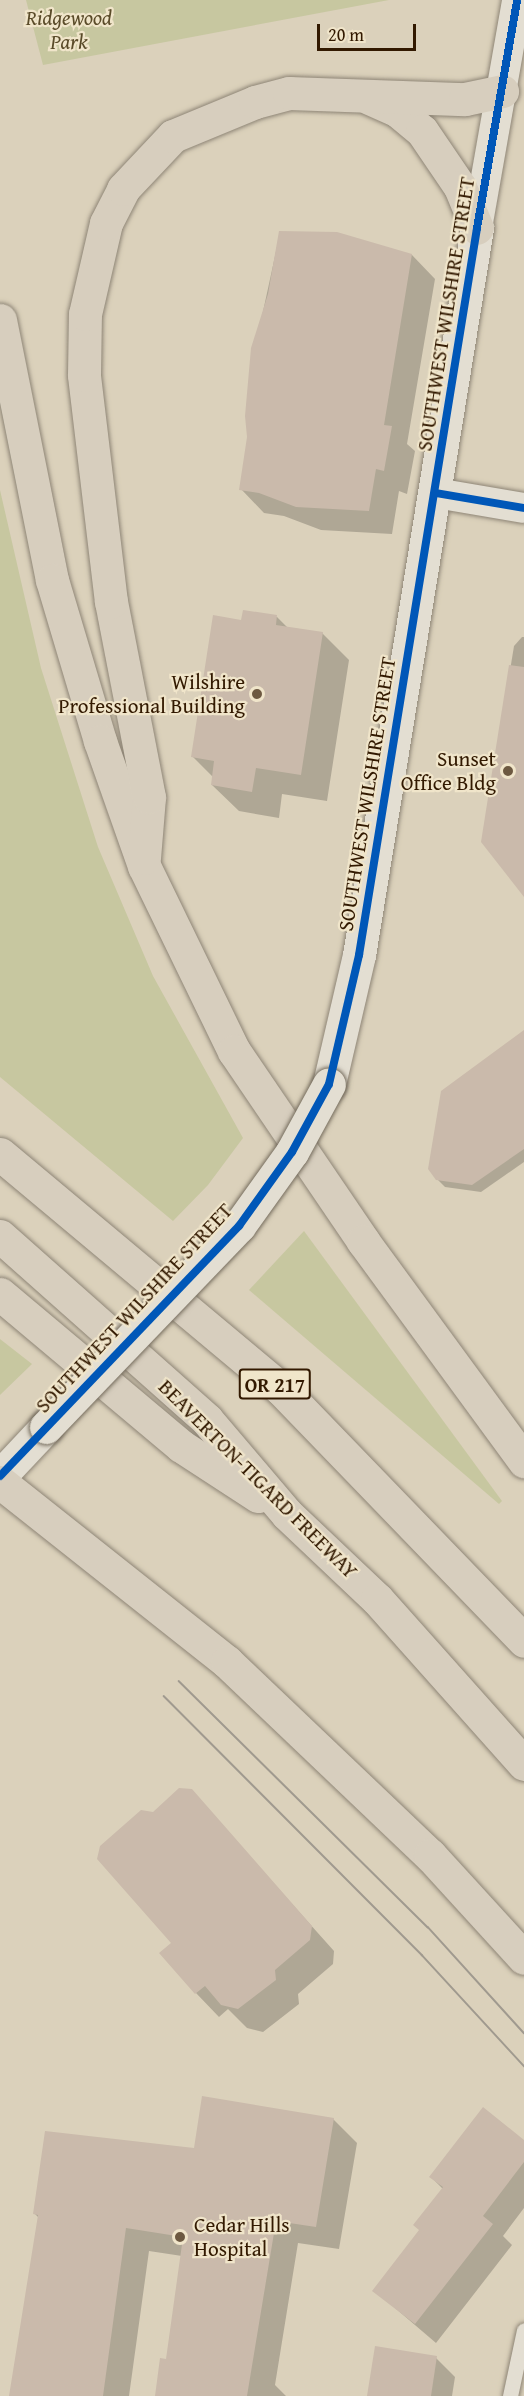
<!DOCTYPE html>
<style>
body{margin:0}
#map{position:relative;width:524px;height:2396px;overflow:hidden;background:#dbd1bb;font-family:"Gentium Book Plus",serif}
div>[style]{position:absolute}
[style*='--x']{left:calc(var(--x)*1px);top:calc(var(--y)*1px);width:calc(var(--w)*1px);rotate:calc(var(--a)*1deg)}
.green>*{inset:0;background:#c7c7a0}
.shadow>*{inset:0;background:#0003}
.building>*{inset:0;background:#cabaab}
.roads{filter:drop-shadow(0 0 2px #8e8576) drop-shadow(0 0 2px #8e8576)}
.lane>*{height:15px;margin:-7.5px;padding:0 7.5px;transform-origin:7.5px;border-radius:7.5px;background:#e3ded2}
.street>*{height:30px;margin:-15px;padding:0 15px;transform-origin:15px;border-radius:15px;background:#e3ded2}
.secondary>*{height:33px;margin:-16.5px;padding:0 16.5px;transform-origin:16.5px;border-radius:16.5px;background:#e3ded2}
.highway>*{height:33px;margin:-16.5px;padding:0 16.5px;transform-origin:16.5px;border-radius:16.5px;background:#d7cebe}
.tram>*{height:1.5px;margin:-0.75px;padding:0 0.75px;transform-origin:0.75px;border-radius:0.75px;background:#a09a8f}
.bridges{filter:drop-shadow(0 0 2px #756c5d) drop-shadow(0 0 2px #756c5d)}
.secondary-bridge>*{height:33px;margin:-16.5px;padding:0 16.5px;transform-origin:16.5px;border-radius:16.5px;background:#e3ded2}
.cycleway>*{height:8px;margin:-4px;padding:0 4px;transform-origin:4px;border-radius:4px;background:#0057b8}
.dots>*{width:16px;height:16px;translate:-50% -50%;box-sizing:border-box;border:3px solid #f0e5ca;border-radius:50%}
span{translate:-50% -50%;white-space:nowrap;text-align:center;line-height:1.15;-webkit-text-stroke:4.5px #f0e5ca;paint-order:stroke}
.shield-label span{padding:2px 4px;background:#f0e5ca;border:2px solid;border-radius:4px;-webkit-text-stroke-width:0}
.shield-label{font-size:20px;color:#321900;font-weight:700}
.park-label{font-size:21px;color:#5a4b29;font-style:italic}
.street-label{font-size:21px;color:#321900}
.poi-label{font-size:21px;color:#321900}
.right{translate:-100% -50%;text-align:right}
.left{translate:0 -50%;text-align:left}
.scale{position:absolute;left:317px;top:24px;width:99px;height:27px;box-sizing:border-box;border:3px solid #321900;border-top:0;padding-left:8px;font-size:18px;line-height:21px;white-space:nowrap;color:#321900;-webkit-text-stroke:4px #f0e5ca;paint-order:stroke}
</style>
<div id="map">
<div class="green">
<i style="clip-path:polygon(26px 0,389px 0,43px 65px)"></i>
<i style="clip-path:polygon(0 490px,41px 668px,98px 847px,153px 976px,243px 1138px,208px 1185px,173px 1221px,0 1077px)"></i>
<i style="clip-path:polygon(304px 1231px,502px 1501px,499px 1504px,249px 1290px)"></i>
<i style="clip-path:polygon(0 1339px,32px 1364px,0 1395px)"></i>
</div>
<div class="shadow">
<i style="clip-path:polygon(280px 233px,412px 255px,435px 279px,407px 444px,415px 451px,407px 494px,399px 491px,392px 534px,321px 530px,284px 516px,264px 513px,241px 489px,249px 437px,249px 376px)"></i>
<i style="clip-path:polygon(277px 617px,288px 628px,322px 633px,349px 660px,327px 801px,282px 794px,279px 818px,239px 811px,212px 785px,213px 777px,192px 756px,242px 621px)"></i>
<i style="clip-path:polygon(522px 637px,524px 637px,524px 894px,482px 842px,514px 646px)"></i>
<i style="clip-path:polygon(524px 1038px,524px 1162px,481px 1192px,445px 1187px,437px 1179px)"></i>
<i style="clip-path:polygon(191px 1791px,334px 1951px,333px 1964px,298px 1994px,299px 2004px,263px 2032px,247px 2028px,228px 2009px,219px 2017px,196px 1993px,173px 1943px,153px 1813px)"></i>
<i style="clip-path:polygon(333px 2119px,357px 2143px,339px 2249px,298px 2243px,275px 2385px,286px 2396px,156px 2396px,168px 2360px,182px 2256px,149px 2251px,129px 2396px,11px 2396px,39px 2218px,35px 2214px,195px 2150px)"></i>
<i style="clip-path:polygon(524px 2142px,524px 2208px,503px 2236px,512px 2245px,436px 2343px,374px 2290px,421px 2230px,443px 2189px,431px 2177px)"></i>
<i style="clip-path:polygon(435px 2357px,455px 2377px,452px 2396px,369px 2396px)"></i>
</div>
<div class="building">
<i style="clip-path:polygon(279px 231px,337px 232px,412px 254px,384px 425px,392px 426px,384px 471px,376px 469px,369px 511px,296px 507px,259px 493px,239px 490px,247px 437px,245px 416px,251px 348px,268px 294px)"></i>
<i style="clip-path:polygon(243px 610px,277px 615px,276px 625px,323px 632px,301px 775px,256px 768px,252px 792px,211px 785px,214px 761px,191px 757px,213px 615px,241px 620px)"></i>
<i style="clip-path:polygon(509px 665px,524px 667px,524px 897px,481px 842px)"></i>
<i style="clip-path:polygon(524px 1030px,524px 1149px,472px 1185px,436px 1180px,428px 1169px,441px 1091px)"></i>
<i style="clip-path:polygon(179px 1788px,192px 1789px,312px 1926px,310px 1940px,275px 1970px,276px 1980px,238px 2009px,221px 2005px,205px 1986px,195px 1994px,159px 1953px,171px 1943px,97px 1859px,100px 1846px,141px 1810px,153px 1812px)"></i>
<i style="clip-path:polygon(202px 2096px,334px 2118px,316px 2227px,276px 2221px,247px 2396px,155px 2396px,160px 2358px,166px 2359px,183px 2237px,126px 2228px,103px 2396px,9px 2396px,38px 2215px,33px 2214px,45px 2131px,194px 2148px)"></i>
<i style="clip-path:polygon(483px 2107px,524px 2140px,524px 2162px,483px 2216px,493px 2224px,415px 2324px,372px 2291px,419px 2230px,413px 2225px,443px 2187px,429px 2177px)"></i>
<i style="clip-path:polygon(375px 2346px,437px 2356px,431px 2396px,367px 2396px)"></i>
</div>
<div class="roads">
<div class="lane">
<i style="--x:510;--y:2396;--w:67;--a:-78"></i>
</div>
<div class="street">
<i style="--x:477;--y:228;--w:231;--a:-80"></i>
<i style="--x:436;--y:493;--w:89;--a:9.7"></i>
</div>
<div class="secondary">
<i style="--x:329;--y:1084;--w:132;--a:-76.9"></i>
<i style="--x:359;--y:955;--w:737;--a:-80.78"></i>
<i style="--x:0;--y:1476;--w:67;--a:-46.8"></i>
</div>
<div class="highway">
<i style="--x:369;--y:98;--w:32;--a:24"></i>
<i style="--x:398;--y:111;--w:31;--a:40"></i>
<i style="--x:422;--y:131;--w:68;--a:55.8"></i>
<i style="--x:460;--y:187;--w:44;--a:67.5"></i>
<i style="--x:0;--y:320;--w:265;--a:78.7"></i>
<i style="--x:52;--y:580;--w:168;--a:73.4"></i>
<i style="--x:100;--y:741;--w:133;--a:70.6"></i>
<i style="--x:144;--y:866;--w:206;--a:64.1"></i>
<i style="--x:234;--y:1051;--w:230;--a:55.8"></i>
<i style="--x:363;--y:1241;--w:273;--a:53.8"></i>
<i style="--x:144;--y:858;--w:61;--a:-85.3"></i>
<i style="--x:149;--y:797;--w:199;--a:-101"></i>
<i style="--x:111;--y:602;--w:229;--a:-96.8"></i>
<i style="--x:84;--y:375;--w:61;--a:-89.1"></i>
<i style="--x:85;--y:314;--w:93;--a:-77"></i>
<i style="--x:106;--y:223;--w:38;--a:-63"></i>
<i style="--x:123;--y:189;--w:73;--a:-46.7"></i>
<i style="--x:173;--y:136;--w:89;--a:-22.5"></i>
<i style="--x:255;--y:102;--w:35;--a:-15"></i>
<i style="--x:289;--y:93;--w:176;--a:2"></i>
<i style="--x:465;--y:99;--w:38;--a:-12"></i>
<i style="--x:0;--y:1154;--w:366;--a:39.9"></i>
<i style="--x:281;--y:1389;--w:350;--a:46"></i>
<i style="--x:0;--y:1236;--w:277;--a:41.6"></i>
<i style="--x:207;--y:1420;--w:123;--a:49.6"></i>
<i style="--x:287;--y:1514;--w:124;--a:43.4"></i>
<i style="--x:377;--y:1599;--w:221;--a:48.3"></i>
<i style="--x:0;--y:1294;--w:236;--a:40"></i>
<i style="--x:181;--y:1446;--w:92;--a:33"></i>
<i style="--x:0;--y:1482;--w:290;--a:38.4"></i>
<i style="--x:227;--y:1662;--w:280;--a:43.6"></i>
<i style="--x:430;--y:1855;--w:139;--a:47.6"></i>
</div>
</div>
<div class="tram">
<i style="--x:179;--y:1681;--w:350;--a:44.7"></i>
<i style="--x:428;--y:1927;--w:143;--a:47.8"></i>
<i style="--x:164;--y:1696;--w:366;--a:45.1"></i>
<i style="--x:422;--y:1955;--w:151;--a:47.4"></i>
</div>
<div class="bridges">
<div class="secondary-bridge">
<i style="--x:46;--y:1427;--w:279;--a:-46.2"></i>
<i style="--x:239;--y:1226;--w:91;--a:-54.4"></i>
<i style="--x:292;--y:1152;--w:77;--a:-61.4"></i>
</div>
</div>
<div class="cycleway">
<i style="--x:436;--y:493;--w:89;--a:9.7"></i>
<i style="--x:0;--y:1476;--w:346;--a:-46.3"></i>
<i style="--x:239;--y:1226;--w:91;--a:-54.4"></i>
<i style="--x:292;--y:1152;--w:77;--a:-61.4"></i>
<i style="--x:329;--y:1084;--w:132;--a:-76.9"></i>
<i style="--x:359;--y:955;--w:737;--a:-80.78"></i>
<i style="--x:477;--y:228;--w:231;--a:-80"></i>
</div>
<div class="dots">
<i style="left:257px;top:694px;background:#6d5941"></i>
<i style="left:508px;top:771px;background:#6d5941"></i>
<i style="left:180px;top:2237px;background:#6d5941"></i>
</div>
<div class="shield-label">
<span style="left:275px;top:1384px">OR 217</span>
</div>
<div class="park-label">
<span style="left:69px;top:30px">Ridgewood<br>Park</span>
</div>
<div class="street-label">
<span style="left:446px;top:314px;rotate:-81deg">SOUTHWEST WILSHIRE STREET</span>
<span style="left:367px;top:794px;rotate:-81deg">SOUTHWEST WILSHIRE STREET</span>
<span style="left:134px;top:1308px;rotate:-47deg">SOUTHWEST WILSHIRE STREET</span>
<span style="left:258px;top:1479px;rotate:45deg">BEAVERTON-TIGARD FREEWAY</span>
</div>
<div class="poi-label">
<span class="right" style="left:245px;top:694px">Wilshire<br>Professional Building</span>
<span class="right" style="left:496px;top:771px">Sunset<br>Office Bldg</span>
<span class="left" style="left:194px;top:2237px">Cedar Hills<br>Hospital</span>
</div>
<div class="scale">20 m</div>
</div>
